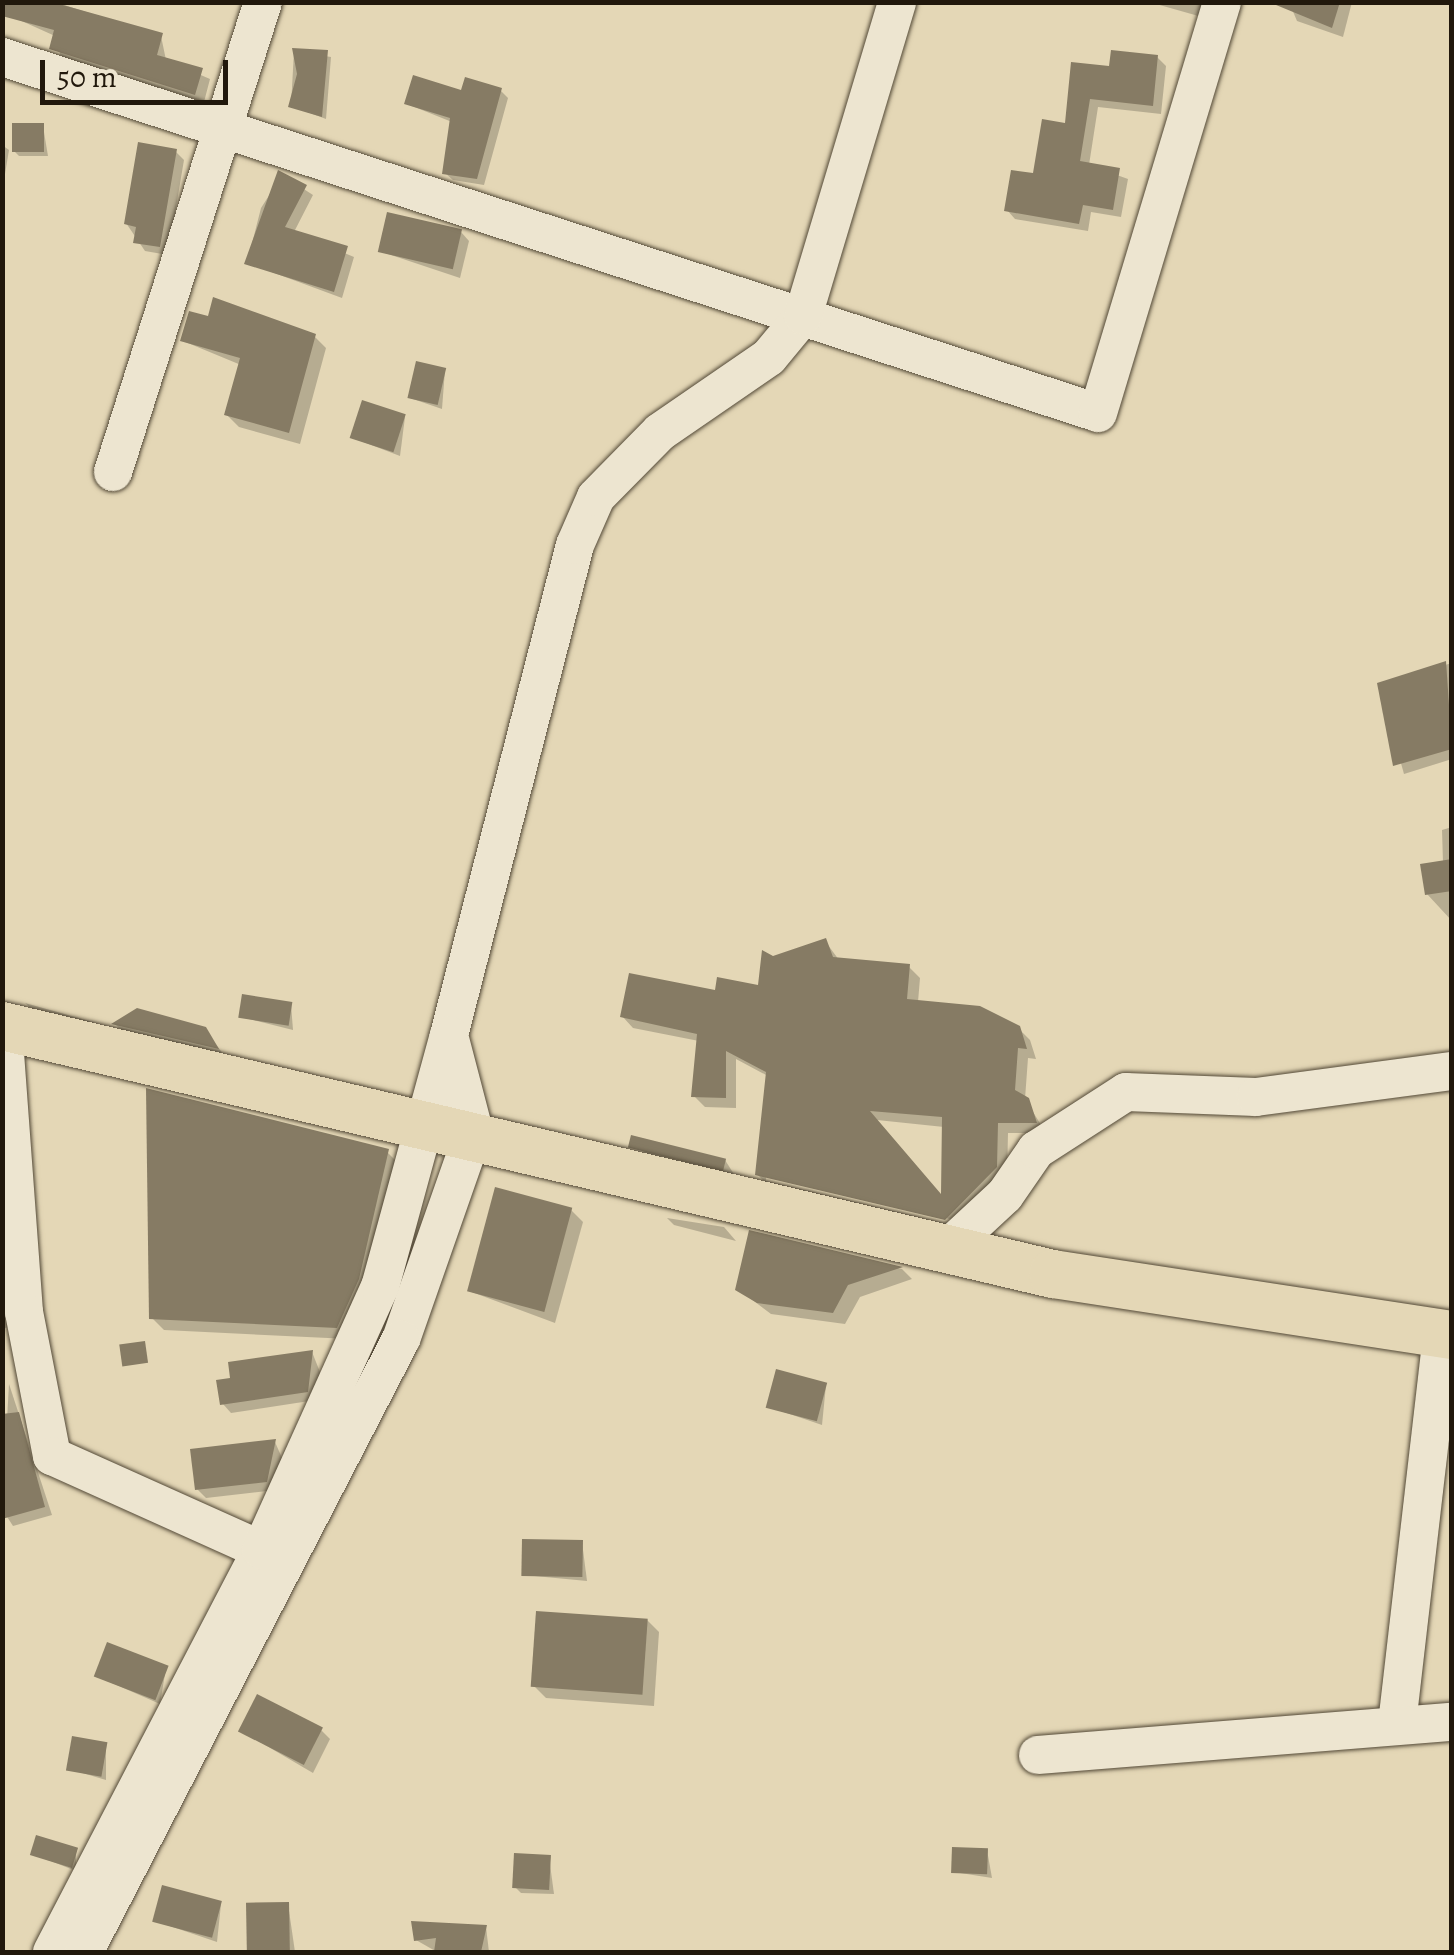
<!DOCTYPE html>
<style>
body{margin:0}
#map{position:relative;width:1454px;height:1955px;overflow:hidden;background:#e4d7b6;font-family:Alegreya,serif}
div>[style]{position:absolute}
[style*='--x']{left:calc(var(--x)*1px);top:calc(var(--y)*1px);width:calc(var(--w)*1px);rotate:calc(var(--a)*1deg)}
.shadow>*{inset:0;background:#0003}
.building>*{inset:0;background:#867b64;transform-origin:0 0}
.roads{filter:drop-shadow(0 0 2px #524836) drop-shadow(0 0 2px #524836)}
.minor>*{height:38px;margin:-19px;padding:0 19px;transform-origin:19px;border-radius:19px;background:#ede5d0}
.major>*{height:48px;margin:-24px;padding:0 24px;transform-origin:24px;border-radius:24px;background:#e4d7b6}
span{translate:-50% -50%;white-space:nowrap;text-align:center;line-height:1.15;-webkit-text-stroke:8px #ede5d0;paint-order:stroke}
.frame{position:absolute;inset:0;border:5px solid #21180c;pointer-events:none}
.scale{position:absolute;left:40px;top:60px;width:188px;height:45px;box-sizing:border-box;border:5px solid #21180c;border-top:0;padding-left:12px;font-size:30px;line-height:35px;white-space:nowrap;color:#21180c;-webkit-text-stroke:8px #ede5d0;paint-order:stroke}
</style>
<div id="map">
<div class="shadow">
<i style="clip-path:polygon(15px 2px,55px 2px,161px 36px,166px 60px,210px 79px,204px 102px,61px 57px,55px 36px,15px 18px)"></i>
<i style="clip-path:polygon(1149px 2px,1205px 2px,1202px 17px)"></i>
<i style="clip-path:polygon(1289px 2px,1352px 2px,1343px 37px,1297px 21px)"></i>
<i style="clip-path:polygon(294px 51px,331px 57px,326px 119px,291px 106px)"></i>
<i style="clip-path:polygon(1157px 57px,1166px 66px,1161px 114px,1098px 107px,1089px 165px,1128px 179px,1121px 217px,1091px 212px,1088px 231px,1015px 219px,1007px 210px,1112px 69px)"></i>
<i style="clip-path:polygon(500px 90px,508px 98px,484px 185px,453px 180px,445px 173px,452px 122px,407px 104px)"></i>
<i style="clip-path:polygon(43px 126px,48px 156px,19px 156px,14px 151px)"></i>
<i style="clip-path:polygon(2px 145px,9px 150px,3px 186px,2px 186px)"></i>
<i style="clip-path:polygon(175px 151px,184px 160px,168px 255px,145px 251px,126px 223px)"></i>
<i style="clip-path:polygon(282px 175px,313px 195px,294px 232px,354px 257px,342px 298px,247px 263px,261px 208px)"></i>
<i style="clip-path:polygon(461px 232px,469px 241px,460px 278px,379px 251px)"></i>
<i style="clip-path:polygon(314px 336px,326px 348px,300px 444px,239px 427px,227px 415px,241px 365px,183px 341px)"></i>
<i style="clip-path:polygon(445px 370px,442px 409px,410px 398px)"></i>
<i style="clip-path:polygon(405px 417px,400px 456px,353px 438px)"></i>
<i style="clip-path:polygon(1452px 663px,1452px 759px,1404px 774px,1379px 684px)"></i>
<i style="clip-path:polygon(1452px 827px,1452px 921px,1427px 894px,1443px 863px,1442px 830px)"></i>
<i style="clip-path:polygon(evenodd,825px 941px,839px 960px,909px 967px,920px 978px,918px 1002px,1018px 1028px,1030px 1040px,1036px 1059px,1028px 1058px,1025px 1099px,1046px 1133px,1008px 1133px,1007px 1178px,957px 1230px,769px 1186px,757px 1174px,768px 1076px,736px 1059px,736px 1108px,705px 1107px,694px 1096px,699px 1041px,633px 1028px,622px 1016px,761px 988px,773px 958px,825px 941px,877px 1120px,944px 1127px,943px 1198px,877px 1120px,825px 941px,766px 1175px,958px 1221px,956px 1226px,766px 1181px,766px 1175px)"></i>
<i style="clip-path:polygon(25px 1003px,93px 1022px,99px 1028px,36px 1013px)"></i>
<i style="clip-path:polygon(291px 1004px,293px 1030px,241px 1017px)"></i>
<i style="clip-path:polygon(115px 1024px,204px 1029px,227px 1059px,126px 1035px)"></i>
<i style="clip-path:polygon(638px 1146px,725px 1160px,737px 1179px,650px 1158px)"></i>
<i style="clip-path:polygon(387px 1152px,399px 1164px,349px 1339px,164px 1330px,152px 1318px)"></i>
<i style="clip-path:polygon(571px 1210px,583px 1222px,555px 1323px,469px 1291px)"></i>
<i style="clip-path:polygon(667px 1218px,724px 1227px,736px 1241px,674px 1225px)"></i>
<i style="clip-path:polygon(750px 1233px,902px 1269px,912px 1279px,860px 1297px,845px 1324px,771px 1314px,738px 1289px)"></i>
<i style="clip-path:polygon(2px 1246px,12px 1326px,2px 1329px)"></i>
<i style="clip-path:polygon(312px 1352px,324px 1382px,316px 1400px,231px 1413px,223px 1404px)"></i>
<i style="clip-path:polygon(9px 1384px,52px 1515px,13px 1526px,2px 1509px)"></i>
<i style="clip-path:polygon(826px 1385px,822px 1425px,769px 1407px)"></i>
<i style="clip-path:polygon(275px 1442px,286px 1467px,276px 1490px,206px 1498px,197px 1489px)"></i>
<i style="clip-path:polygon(582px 1542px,587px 1581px,524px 1575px)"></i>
<i style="clip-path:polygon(647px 1620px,659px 1632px,654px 1706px,546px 1698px,534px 1686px)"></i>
<i style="clip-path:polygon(166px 1668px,160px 1704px,96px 1676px)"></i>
<i style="clip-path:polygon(321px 1730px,330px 1739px,313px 1773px,241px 1731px)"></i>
<i style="clip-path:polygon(106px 1744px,106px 1780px,69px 1769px)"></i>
<i style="clip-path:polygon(76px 1850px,76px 1871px,33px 1854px)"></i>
<i style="clip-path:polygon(987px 1850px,992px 1878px,954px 1872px)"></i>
<i style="clip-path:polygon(549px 1857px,554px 1894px,521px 1893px,515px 1887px)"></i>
<i style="clip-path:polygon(221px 1904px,217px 1942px,155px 1921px)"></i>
<i style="clip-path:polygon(288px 1904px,295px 1952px,252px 1952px,250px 1950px)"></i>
<i style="clip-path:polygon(486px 1927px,489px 1952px,437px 1952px,416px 1940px)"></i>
</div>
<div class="building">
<i style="clip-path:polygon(2px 2px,52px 2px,163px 33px,157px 55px,203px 68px,195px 95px,49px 49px,54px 30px,2px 16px)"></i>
<i style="clip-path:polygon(1269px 2px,1340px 2px,1332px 28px)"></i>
<i style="clip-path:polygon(292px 48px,328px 50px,322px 117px,288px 107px,297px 74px)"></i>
<i style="clip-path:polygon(1111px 50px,1158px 55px,1153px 106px,1090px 99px,1080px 161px,1120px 168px,1113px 210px,1083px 205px,1079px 224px,1004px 211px,1011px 170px,1033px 173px,1042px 119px,1065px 123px,1071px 62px,1109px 66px)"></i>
<i style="clip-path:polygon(413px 75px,461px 90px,465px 77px,502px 88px,477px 179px,442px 174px,450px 118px,404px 104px)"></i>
<i style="left:12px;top:123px;width:32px;height:29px"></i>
<i style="clip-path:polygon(138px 142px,177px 149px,160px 247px,133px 243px,136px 227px,124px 224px)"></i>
<i style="clip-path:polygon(278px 170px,307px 185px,285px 227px,348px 246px,334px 292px,244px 264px)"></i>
<i style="left:387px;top:212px;width:77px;height:41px;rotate:13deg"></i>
<i style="clip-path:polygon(213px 297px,316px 334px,289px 433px,224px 415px,240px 358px,180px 341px,189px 311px,208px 316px)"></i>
<i style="left:416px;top:361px;width:31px;height:38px;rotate:13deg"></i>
<i style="left:362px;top:400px;width:46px;height:40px;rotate:18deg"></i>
<i style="clip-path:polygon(1446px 661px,1452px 749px,1393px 766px,1377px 683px)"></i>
<i style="clip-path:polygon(1452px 859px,1452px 891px,1425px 895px,1420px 864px)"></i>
<i style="clip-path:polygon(evenodd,826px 938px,833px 957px,910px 964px,907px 999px,980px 1006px,1020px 1026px,1027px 1049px,1018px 1048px,1015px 1090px,1029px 1098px,1037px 1123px,998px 1123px,997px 1167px,945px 1220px,755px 1175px,766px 1072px,726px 1051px,726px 1098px,691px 1097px,697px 1034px,620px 1017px,629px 973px,715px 990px,717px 977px,758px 985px,762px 950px,773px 956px,826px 938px,870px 1111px,942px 1117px,941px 1194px,870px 1111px)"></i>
<i style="left:242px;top:994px;width:51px;height:24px;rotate:9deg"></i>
<i style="clip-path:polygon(137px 1008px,206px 1027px,219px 1049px,111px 1024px)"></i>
<i style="clip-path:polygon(146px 1088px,389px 1149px,359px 1279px,337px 1328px,149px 1319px)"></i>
<i style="left:631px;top:1135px;width:98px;height:13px;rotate:14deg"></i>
<i style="left:495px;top:1187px;width:80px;height:108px;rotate:15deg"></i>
<i style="clip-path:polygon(749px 1230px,903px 1267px,848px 1285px,833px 1313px,757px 1303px,735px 1290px)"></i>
<i style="left:145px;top:1341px;width:22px;height:26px;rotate:82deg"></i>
<i style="clip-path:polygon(313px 1350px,308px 1392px,220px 1405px,216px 1380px,230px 1378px,228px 1362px)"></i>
<i style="left:776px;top:1369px;width:53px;height:40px;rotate:15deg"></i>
<i style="clip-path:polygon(19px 1412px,45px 1507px,2px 1519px,2px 1414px)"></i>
<i style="clip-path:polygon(276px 1439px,267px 1482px,195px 1490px,190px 1449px)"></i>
<i style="left:522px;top:1539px;width:61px;height:37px;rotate:1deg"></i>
<i style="left:536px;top:1611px;width:112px;height:76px;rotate:4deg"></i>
<i style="left:107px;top:1642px;width:66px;height:37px;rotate:21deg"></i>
<i style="left:257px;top:1694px;width:74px;height:42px;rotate:27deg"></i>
<i style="left:72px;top:1736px;width:36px;height:35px;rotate:10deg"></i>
<i style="left:36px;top:1835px;width:44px;height:21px;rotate:17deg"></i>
<i style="left:952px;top:1847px;width:36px;height:26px;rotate:2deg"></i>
<i style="left:514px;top:1853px;width:37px;height:35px;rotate:3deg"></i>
<i style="left:162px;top:1885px;width:62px;height:38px;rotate:15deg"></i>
<i style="left:289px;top:1902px;width:48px;height:43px;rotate:89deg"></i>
<i style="clip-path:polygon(411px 1921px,487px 1925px,481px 1952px,434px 1952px,436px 1938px,414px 1941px)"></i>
</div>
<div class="roads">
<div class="minor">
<i style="--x:2;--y:57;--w:1152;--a:17.99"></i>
<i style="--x:1098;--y:413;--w:429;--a:-73.2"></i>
<i style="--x:113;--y:472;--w:493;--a:-72.3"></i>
<i style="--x:3;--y:1026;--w:287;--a:85.8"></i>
<i style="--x:24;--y:1312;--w:147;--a:79"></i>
<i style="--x:52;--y:1456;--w:229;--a:24.2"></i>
<i style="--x:449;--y:1035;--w:506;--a:-75.58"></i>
<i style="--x:575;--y:545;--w:52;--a:-66.4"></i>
<i style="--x:596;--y:497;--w:91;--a:-45.4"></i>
<i style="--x:660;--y:432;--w:132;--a:-34.5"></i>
<i style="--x:769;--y:357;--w:53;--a:-50.3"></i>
<i style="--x:803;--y:316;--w:328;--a:-73.3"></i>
<i style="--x:949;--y:1247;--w:76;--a:-42.9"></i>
<i style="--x:1005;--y:1195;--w:55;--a:-55.4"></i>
<i style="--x:1036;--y:1150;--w:107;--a:-32.8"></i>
<i style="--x:1126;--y:1092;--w:130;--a:2.2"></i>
<i style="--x:1256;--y:1097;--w:198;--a:-7.6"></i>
<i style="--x:1397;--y:1724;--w:393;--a:-83.4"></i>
<i style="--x:1038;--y:1755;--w:415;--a:-4.6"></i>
<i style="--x:52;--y:1952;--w:453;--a:-62.5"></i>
<i style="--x:261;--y:1550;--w:289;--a:-65.7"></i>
<i style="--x:380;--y:1287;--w:261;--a:-74.7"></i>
<i style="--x:449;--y:1035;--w:99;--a:75.4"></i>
<i style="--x:474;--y:1131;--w:220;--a:109.3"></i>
<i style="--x:401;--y:1339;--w:690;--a:117.34"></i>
</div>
<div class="major">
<i style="--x:2;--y:1026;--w:1080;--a:13.28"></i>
<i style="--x:1053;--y:1274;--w:404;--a:8.7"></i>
</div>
</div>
<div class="frame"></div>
<div class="scale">50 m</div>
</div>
